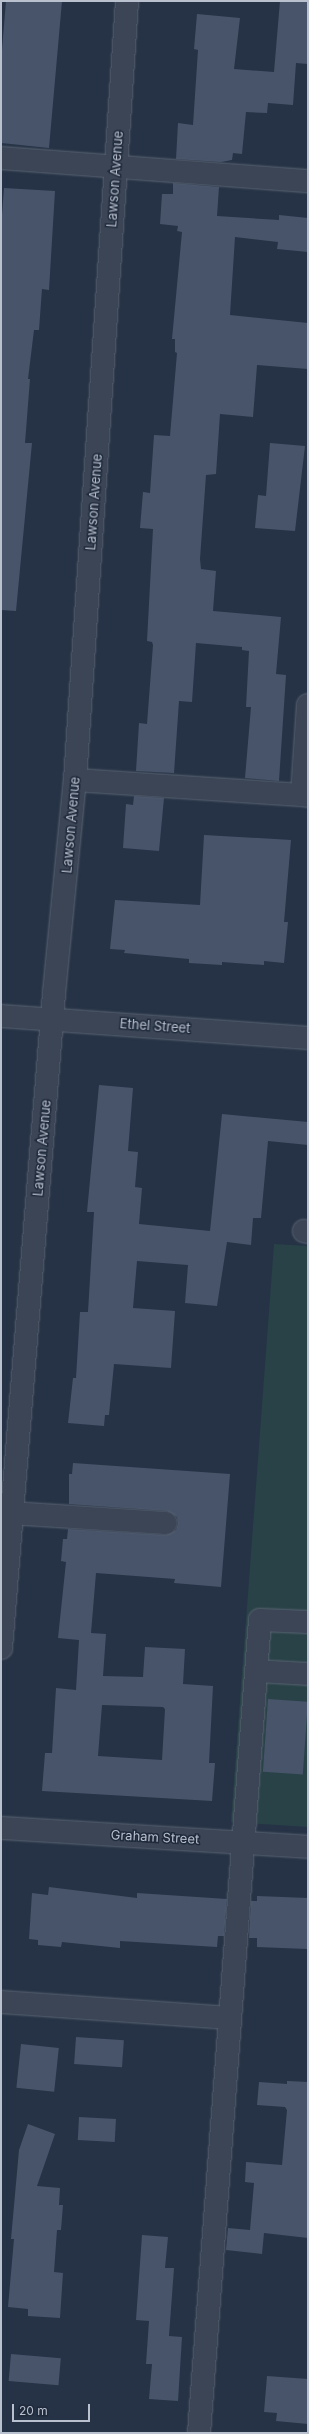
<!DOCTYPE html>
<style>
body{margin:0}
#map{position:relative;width:309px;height:2434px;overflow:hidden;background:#263346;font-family:Inter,sans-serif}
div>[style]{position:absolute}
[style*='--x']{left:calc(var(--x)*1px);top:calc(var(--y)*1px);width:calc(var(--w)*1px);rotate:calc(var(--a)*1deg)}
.green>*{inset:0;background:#284247}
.building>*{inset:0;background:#48546a;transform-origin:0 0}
.roads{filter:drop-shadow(0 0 1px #596372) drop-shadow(0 0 1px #596372)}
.minor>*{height:22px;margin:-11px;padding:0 11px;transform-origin:11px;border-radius:11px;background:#3b4555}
span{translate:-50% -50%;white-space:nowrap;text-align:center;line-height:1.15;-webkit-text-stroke:3px #1f2a3b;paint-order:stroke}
.street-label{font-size:13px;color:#b9c0ce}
.frame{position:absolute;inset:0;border:2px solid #b9c0ce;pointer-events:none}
.scale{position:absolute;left:12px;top:2404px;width:78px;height:18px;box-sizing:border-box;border:2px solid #b9c0ce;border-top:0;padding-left:5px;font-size:12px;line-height:14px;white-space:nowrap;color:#b9c0ce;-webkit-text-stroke:3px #1f2a3b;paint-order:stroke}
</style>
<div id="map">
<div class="green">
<i style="clip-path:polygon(274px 1244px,308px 1246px,308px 1827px,231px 1822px)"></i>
</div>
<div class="building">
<i style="clip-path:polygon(6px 1px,62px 1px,49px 148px,1px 143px,1px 62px)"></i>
<i style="clip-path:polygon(280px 1px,308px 1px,308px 64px,296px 63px,293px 105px,268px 103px,267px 113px,246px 112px,242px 154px,233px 153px,232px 160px,221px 162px,176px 159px,178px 123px,193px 125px,198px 50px,194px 49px,197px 14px,240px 18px,234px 69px,274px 72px)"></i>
<i style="clip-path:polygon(173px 183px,219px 187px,217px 216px,279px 220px,279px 215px,308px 218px,308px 252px,277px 249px,278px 242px,235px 237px,230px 315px,308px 323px,308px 369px,257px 365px,253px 417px,220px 414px,216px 474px,206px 475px,200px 559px,201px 569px,216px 571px,213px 611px,281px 617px,276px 674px,286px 675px,279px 781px,245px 778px,251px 707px,246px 707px,249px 651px,242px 650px,242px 647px,196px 643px,192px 702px,179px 701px,174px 773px,136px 771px,139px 723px,147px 724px,153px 645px,152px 642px,147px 641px,153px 529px,140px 528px,143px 492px,150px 493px,154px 435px,170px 436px,177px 353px,175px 352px,175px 339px,172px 339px,182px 232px,177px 231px,178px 226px,160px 224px,162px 194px,173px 194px)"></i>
<i style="clip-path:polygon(4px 188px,55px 191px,49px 290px,42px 289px,39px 330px,34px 330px,28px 379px,30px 379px,25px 443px,32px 443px,16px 611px,1px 610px,1px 228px)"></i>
<i style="clip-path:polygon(270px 443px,305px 446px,295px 531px,255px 528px,258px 495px,266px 496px)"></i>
<i style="clip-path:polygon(134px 796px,164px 798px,159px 851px,123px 848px,126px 804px,133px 805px)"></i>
<i style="clip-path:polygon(204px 835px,291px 840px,284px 922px,288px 922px,284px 963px,264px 961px,264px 965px,222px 962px,222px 965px,189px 963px,189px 959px,124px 953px,125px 950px,110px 949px,115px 900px,200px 905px)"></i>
<i style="clip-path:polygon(99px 1085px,133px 1088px,128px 1151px,138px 1152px,135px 1187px,142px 1188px,139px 1224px,210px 1231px,222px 1114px,308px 1122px,308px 1145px,268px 1141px,261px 1218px,253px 1218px,251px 1245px,227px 1242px,217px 1306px,185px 1303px,188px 1265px,137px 1261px,133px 1308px,175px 1311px,171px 1368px,114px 1364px,109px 1415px,105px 1415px,104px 1426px,68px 1423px,73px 1378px,76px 1378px,80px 1312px,88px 1312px,94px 1212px,87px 1212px)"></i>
<i style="clip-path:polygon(evenodd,73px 1463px,230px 1474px,221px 1587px,174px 1583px,175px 1579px,96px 1573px,91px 1633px,106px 1634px,103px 1676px,143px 1677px,145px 1647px,185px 1649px,183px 1684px,213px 1686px,209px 1763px,215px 1763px,212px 1801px,42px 1791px,45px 1753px,52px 1753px,56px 1688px,76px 1690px,79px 1640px,58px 1638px,66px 1562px,61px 1561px,63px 1539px,67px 1539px,68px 1529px,166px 1535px,176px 1530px,178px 1524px,177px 1517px,167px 1511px,69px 1504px,69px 1474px,72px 1474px,73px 1463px,102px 1705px,163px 1707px,165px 1709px,162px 1760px,98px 1756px,102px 1705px)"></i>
<i style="left:268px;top:1699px;width:40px;height:73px;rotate:4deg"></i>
<i style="clip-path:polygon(49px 1887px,137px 1898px,137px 1893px,227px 1899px,224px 1936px,218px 1936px,217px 1947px,120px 1941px,120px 1948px,62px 1942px,61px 1947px,38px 1945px,38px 1940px,29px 1939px,32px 1893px,48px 1895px)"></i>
<i style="clip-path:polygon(257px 1896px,308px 1898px,307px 1949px,257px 1947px,257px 1938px,249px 1938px,251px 1901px,257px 1901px)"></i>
<i style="left:76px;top:2037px;width:48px;height:27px;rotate:4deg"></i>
<i style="left:21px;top:2044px;width:38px;height:44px;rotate:6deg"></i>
<i style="clip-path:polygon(287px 2081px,308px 2082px,308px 2238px,264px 2233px,262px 2254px,226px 2250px,228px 2228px,250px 2230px,254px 2183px,245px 2182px,246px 2162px,282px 2165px,287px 2110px,285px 2107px,257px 2105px,259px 2082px,287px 2084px)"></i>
<i style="left:79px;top:2117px;width:37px;height:23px;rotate:3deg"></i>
<i style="clip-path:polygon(28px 2124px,55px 2134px,37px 2186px,60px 2188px,59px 2205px,63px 2205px,61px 2230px,57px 2230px,54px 2272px,63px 2273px,60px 2318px,28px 2316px,28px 2309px,8px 2307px,14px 2239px,11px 2239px,19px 2150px)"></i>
<i style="clip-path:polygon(142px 2235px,168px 2237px,165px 2268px,174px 2268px,169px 2336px,182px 2337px,178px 2401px,149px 2399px,152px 2364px,146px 2364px,149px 2321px,136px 2320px)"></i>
<i style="left:11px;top:2354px;width:50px;height:27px;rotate:5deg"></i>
<i style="clip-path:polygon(267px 2376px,308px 2379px,308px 2424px,276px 2421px,277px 2413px,264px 2412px)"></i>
</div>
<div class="roads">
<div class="minor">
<i style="--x:1;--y:158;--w:308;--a:4.3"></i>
<i style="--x:308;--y:705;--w:90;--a:93.8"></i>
<i style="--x:302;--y:795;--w:6;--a:9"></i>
<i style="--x:75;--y:780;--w:227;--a:3.8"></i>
<i style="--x:1;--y:1016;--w:308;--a:4.1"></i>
<i style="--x:304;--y:1231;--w:4;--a:14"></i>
<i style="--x:10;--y:1513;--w:156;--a:3.7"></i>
<i style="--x:1;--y:1648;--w:657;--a:-85.37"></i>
<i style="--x:54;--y:993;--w:214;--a:-84.4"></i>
<i style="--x:75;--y:780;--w:781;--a:-86.18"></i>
<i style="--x:256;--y:1671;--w:52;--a:3.3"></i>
<i style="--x:1;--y:1828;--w:308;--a:3.5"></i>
<i style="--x:1;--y:2002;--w:229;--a:4"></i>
<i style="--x:199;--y:2433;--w:815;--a:-85.71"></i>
<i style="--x:260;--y:1620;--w:48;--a:2.4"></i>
</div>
</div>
<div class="street-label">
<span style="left:115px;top:179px;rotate:-86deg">Lawson Avenue</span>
<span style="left:94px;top:502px;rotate:-86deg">Lawson Avenue</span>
<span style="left:71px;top:825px;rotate:-85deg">Lawson Avenue</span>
<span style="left:155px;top:1026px;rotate:4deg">Ethel Street</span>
<span style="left:42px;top:1148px;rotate:-85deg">Lawson Avenue</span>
<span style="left:155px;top:1837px;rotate:3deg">Graham Street</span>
</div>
<div class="frame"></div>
<div class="scale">20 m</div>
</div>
